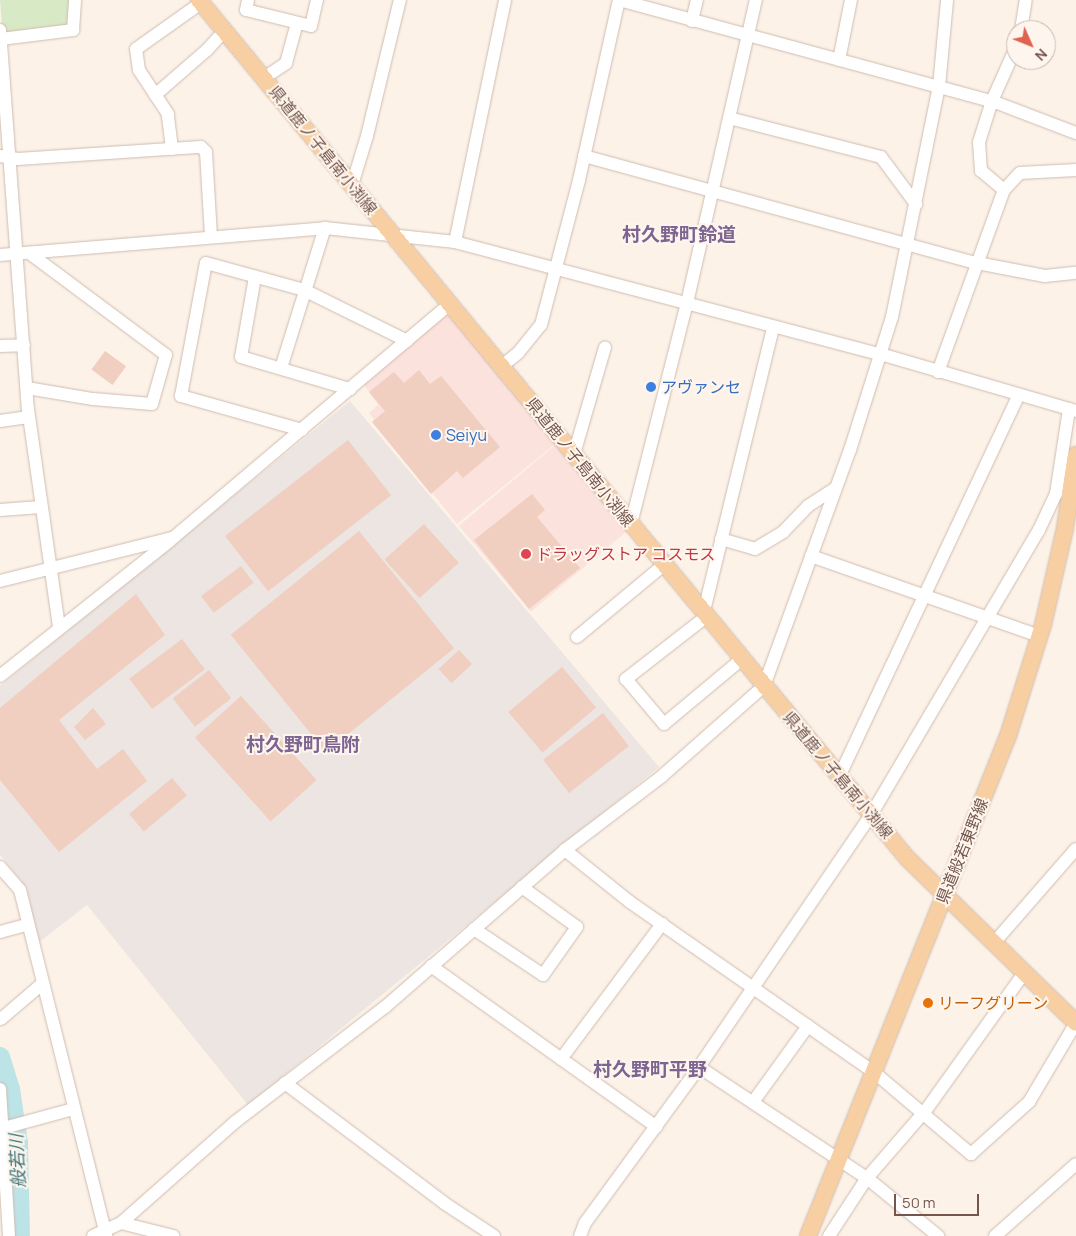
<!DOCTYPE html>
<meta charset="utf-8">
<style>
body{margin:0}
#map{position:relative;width:1076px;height:1236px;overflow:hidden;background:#fcf2e7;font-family:Manrope,"Noto Sans JP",sans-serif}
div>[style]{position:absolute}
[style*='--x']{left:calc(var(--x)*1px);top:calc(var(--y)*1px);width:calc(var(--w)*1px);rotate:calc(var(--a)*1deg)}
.commercial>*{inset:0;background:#fbe2dc;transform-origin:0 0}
.industrial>*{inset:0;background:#ece5e1}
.green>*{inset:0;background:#d8e9c6}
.river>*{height:20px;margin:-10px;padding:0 10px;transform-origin:10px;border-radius:10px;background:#bce3e5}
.building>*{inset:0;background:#f0cec0;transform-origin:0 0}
.roads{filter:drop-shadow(0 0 1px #cfbbb0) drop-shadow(0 0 1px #cfbbb0)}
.minor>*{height:12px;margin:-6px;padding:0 6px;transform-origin:6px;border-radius:6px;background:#fff}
.major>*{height:16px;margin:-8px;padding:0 8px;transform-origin:8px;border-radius:8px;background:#f7cfa3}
.dots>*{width:14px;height:14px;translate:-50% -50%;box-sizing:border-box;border:2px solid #fef6ee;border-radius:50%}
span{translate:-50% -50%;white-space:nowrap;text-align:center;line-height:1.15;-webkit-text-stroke:4px #fef6ee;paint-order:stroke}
.street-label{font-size:16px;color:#75564c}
.shop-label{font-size:16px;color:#366cbe}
.left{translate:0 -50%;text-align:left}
.health-label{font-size:16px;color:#be3a42}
.food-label{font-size:16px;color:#c56008}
.water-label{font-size:18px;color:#407679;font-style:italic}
.quarter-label{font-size:19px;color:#7d6491;font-weight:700}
.north{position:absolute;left:1006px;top:20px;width:50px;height:50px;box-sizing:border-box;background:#fef6ee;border:1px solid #c7b6ad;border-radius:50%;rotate:134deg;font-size:14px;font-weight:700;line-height:20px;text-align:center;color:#75564c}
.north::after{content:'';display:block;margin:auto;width:18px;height:22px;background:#e06251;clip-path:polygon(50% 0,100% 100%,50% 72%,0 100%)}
.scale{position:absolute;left:894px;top:1194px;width:85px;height:22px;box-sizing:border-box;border:2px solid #75564c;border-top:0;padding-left:6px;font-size:15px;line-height:18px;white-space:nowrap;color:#75564c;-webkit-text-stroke:4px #fef6ee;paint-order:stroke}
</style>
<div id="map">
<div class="commercial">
<i style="clip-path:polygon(450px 310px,560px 440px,457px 524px,369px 413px,378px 405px,363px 383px)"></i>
<i style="left:560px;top:441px;width:112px;height:132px;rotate:50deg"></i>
</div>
<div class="industrial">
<i style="clip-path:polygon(350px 401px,659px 767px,248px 1105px,87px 905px,38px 943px,27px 888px,0 855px,0 686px)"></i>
</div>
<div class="green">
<i style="clip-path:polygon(0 0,73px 0,72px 28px,3px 37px)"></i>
</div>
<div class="river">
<i style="--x:0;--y:1057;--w:34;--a:73"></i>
<i style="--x:10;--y:1089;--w:55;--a:81.6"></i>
<i style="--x:18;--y:1143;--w:93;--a:88.8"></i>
</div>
<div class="building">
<i style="left:105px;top:351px;width:26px;height:23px;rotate:36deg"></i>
<i style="clip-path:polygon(419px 370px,430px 384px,441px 376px,500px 447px,463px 478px,457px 471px,431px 494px,372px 422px,385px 411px,369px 392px,394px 372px,404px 383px)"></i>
<i style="left:348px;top:440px;width:70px;height:156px;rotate:52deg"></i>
<i style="clip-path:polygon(532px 494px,545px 510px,537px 517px,580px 568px,529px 609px,474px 540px)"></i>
<i style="left:424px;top:524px;width:52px;height:53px;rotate:48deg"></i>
<i style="left:359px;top:531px;width:151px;height:165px;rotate:51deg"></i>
<i style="left:241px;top:566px;width:21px;height:50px;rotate:53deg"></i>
<i style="clip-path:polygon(136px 594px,165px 635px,59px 720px,97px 769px,123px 749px,147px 781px,59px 852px,0 780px,0 708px)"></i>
<i style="left:182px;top:639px;width:38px;height:66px;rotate:53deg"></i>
<i style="left:459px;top:650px;width:19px;height:28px;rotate:47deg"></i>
<i style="left:562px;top:667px;width:53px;height:70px;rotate:50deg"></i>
<i style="left:209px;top:670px;width:36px;height:46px;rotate:52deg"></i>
<i style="left:241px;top:696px;width:113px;height:62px;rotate:48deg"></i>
<i style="clip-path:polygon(93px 708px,106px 724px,85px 740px,74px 727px)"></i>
<i style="left:603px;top:713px;width:42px;height:76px;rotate:52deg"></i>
<i style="left:172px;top:778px;width:23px;height:56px;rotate:50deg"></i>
</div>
<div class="roads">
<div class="minor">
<i style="--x:248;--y:0;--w:10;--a:101"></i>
<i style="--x:246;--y:10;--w:67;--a:13.8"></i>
<i style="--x:311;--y:26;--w:27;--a:-77"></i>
<i style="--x:619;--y:0;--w:386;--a:15.2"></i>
<i style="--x:992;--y:101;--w:90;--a:20.9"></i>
<i style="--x:692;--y:21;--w:22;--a:-77"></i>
<i style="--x:0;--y:30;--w:380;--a:85.8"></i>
<i style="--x:28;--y:409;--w:221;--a:81.9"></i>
<i style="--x:1021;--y:30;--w:30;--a:-81"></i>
<i style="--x:1;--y:39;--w:73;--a:-7.1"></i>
<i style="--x:73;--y:30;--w:30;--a:-86"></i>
<i style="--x:839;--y:60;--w:61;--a:-78.7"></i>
<i style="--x:264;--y:78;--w:27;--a:-34"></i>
<i style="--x:286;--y:63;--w:41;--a:-74.6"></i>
<i style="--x:155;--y:95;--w:69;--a:-40.9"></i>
<i style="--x:207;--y:50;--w:25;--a:-48"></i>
<i style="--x:729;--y:118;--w:157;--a:14.4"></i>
<i style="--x:881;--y:157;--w:59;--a:53.3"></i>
<i style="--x:172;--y:149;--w:35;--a:-97"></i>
<i style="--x:168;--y:114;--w:53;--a:-123.4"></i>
<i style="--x:139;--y:70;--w:21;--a:-98"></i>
<i style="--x:136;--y:49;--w:80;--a:-35.3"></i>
<i style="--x:0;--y:156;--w:18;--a:9"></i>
<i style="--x:18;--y:159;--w:183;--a:-3.8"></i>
<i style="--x:201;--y:147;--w:7;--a:45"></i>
<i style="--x:206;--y:152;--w:85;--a:86.6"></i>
<i style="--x:584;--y:156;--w:402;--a:15.3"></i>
<i style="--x:972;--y:262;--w:74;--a:10.9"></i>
<i style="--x:1045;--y:276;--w:31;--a:-6"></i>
<i style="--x:352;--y:185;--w:51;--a:-73"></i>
<i style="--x:367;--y:136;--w:140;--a:-76.4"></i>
<i style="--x:1004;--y:190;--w:23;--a:-47"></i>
<i style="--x:1020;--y:173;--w:56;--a:-3.1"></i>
<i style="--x:455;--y:242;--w:247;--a:-78.3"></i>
<i style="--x:0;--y:255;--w:326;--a:-4.7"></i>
<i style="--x:325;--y:228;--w:131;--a:6.1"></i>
<i style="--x:455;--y:242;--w:440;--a:14.8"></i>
<i style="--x:880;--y:354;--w:204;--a:16.2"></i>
<i style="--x:255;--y:277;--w:81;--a:99.9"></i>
<i style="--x:241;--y:357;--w:114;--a:16.4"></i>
<i style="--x:0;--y:346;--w:24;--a:-2"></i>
<i style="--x:502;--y:366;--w:21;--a:-39"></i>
<i style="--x:518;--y:353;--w:36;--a:-51"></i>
<i style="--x:541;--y:325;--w:150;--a:-75.3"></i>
<i style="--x:579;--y:180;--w:184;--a:-77.5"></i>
<i style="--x:281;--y:368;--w:147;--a:-72.6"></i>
<i style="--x:938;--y:372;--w:194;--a:-70.1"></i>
<i style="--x:1004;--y:190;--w:30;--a:-140"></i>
<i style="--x:981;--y:171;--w:29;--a:-94"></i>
<i style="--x:979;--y:142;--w:43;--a:-72.4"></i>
<i style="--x:992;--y:101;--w:59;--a:-66"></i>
<i style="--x:27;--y:388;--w:67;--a:9.5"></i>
<i style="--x:93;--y:399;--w:59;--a:4.8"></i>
<i style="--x:152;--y:404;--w:51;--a:-74.1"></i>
<i style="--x:166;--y:355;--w:171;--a:-143.3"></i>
<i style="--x:0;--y:421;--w:29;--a:-8"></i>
<i style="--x:302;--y:430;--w:126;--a:-164.3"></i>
<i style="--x:181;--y:396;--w:135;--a:-79.4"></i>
<i style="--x:206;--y:263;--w:102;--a:15.4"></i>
<i style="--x:304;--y:290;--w:115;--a:26.3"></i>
<i style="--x:574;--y:454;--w:111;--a:-73.8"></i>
<i style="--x:0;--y:510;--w:41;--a:-4.2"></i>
<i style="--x:631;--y:524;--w:228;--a:-75.8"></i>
<i style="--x:687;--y:303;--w:311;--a:-77.2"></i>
<i style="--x:721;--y:539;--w:35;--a:16"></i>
<i style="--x:755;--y:549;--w:33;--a:-31"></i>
<i style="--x:783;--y:532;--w:36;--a:-46"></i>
<i style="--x:808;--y:506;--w:33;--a:-33"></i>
<i style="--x:811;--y:556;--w:242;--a:19.3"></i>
<i style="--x:0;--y:581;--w:178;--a:-14"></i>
<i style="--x:173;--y:538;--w:363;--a:-40.2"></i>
<i style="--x:704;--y:611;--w:292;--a:-76.3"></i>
<i style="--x:707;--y:616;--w:103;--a:142.1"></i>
<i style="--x:626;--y:679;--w:59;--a:49.8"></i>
<i style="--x:664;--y:724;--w:102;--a:-39.8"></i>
<i style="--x:577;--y:637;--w:114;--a:-39.7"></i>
<i style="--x:0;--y:676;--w:218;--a:-38.5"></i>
<i style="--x:839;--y:777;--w:421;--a:-64.8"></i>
<i style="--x:565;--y:850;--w:83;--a:38.7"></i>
<i style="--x:630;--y:902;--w:299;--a:34.9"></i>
<i style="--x:875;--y:1073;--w:126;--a:40.2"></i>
<i style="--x:971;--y:1154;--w:78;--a:-41.9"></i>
<i style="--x:1029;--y:1102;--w:92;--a:-59.3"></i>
<i style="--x:0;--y:867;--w:30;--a:49"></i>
<i style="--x:20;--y:890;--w:357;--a:76"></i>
<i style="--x:474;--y:929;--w:83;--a:33.7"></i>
<i style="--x:543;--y:975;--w:59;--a:-54.7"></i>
<i style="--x:577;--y:927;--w:68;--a:-144"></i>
<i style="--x:0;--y:932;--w:28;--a:-15"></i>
<i style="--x:993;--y:944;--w:126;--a:-48.9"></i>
<i style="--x:431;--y:966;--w:277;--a:35.5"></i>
<i style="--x:1;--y:1019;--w:54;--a:-40.5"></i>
<i style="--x:561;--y:1059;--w:169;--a:-53.2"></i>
<i style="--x:699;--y:1067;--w:201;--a:33.5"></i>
<i style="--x:867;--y:1178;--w:92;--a:39.2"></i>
<i style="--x:285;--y:1083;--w:199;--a:37"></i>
<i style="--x:444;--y:1203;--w:60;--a:33.4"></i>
<i style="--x:0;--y:1089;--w:147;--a:86.5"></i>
<i style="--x:753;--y:1102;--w:94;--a:-54.1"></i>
<i style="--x:0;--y:1129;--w:76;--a:-15.3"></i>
<i style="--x:121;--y:1223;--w:54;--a:14"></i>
<i style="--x:93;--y:1236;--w:31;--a:-25"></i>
<i style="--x:121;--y:1223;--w:152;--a:-41.5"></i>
<i style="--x:235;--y:1122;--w:189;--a:-37.5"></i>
<i style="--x:385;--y:1007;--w:239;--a:-41.1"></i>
<i style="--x:565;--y:850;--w:122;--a:-37.3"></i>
<i style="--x:662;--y:776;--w:136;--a:-41.4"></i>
<i style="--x:764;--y:686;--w:251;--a:-70"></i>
<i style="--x:850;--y:450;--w:139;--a:-72.5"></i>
<i style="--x:892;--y:317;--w:235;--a:-78.5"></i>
<i style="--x:939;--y:87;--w:87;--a:-84.7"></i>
<i style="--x:580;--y:1236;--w:14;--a:-69"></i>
<i style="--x:585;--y:1223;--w:193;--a:-53.8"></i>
<i style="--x:699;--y:1067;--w:305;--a:-55.7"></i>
<i style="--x:871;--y:815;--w:331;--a:-59.5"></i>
<i style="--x:1039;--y:530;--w:40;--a:-65"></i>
<i style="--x:1056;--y:494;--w:86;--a:-81.3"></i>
<i style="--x:829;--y:1236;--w:69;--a:-56.8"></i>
<i style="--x:867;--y:1178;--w:90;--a:-49.1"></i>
<i style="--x:926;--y:1110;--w:168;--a:-54.4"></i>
<i style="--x:995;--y:1236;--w:108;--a:-41.6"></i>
</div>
<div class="major">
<i style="--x:199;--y:0;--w:1112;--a:50.47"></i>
<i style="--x:907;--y:858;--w:236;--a:44.3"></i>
<i style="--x:808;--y:1236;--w:539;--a:-68.2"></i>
<i style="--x:1008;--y:736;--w:116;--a:-72.5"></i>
<i style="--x:1043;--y:625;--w:99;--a:-77.2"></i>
<i style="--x:1065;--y:528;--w:74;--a:-81.4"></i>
</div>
</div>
<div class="dots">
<i style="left:651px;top:387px;background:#3f7fe0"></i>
<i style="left:436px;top:435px;background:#3f7fe0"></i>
<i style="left:526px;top:554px;background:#e0444e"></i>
<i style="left:928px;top:1003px;background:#e8710a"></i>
</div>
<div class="street-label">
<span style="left:323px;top:150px;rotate:51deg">県道鹿ノ子島南小渕線</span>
<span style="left:580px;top:462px;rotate:51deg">県道鹿ノ子島南小渕線</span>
<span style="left:838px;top:775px;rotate:50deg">県道鹿ノ子島南小渕線</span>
<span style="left:962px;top:851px;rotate:-68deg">県道般若東野線</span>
</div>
<div class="shop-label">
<span class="left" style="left:661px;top:387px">アヴァンセ</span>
<span class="left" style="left:446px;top:435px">Seiyu</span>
</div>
<div class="health-label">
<span class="left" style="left:536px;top:554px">ドラッグストア コスモス</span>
</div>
<div class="food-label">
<span class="left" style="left:938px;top:1003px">リーフグリーン</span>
</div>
<div class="water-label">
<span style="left:17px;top:1161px;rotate:-93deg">般若川</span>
</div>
<div class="quarter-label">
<span style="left:679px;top:235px">村久野町鈴道</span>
<span style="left:303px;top:745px">村久野町鳥附</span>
<span style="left:650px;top:1070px">村久野町平野</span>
</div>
<div class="north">N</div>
<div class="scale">50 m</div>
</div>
